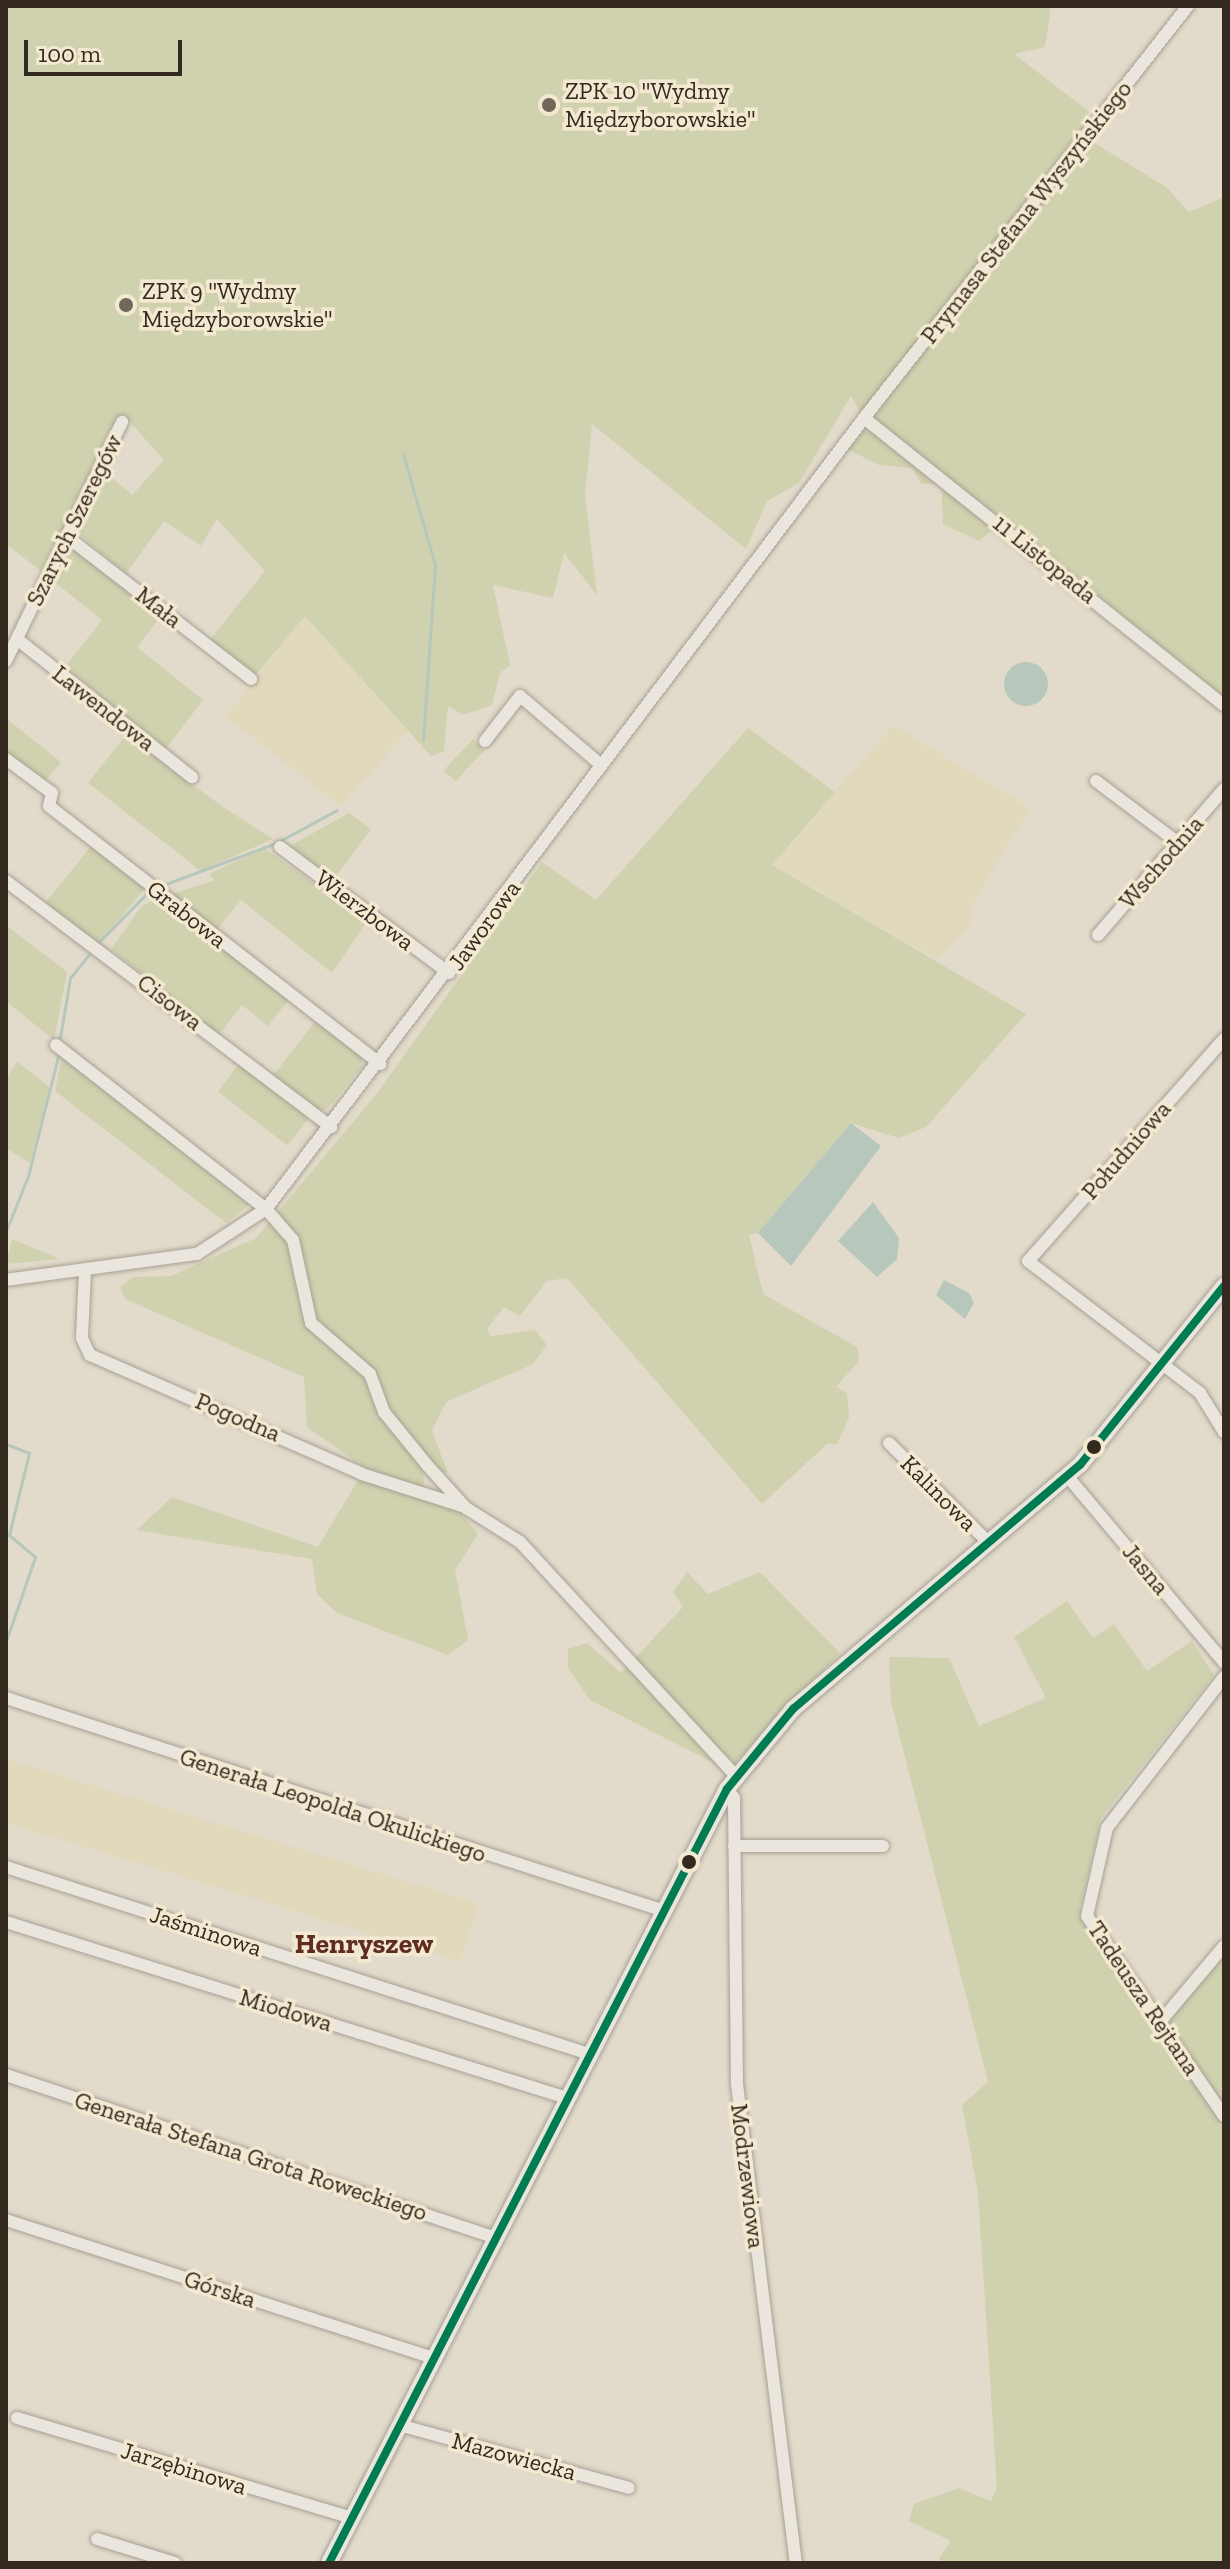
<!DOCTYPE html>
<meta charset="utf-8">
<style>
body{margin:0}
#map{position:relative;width:1230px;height:2569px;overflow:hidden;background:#e2dbcb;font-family:"Zilla Slab",serif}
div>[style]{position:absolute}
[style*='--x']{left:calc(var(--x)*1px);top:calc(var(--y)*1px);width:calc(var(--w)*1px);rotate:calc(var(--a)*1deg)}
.farmland>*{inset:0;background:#e1d9bc;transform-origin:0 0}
.green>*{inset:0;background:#d0d1ae;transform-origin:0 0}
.water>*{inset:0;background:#b7c7bc}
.round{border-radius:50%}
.stream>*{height:3px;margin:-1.5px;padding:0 1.5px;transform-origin:1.5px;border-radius:1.5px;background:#b7c7bc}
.roads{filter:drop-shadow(0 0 2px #a7a095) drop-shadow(0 0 2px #a7a095)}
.street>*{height:12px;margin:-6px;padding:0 6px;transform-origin:6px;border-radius:6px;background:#eae6dd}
.secondary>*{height:16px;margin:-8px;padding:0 8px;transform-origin:8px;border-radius:8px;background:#eae6dd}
.bus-1>*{height:8px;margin:-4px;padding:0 4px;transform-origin:4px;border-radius:4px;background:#017b52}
.dots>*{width:22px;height:22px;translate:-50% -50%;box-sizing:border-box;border:4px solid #f3e9d1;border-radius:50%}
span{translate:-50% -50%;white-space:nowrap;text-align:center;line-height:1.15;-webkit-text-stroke:7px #f3e9d1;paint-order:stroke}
.poi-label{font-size:24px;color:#34291e}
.left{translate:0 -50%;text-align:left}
.street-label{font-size:24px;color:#34291e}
.quarter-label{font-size:28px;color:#5e2d20;font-weight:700}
.frame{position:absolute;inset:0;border:8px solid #34291e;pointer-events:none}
.scale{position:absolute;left:24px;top:40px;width:158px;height:36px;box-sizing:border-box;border:4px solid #34291e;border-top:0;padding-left:10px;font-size:24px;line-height:28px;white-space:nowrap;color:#34291e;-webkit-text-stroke:6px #f3e9d1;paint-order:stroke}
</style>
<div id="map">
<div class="farmland">
<i style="clip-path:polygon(305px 616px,408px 731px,341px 806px,225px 717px)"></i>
<i style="clip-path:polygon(893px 725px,1030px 808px,971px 906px,971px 923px,938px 960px,771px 865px)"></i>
<i style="left:6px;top:1759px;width:494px;height:61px;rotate:17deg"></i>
</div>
<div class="green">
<i style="clip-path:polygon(6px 6px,1051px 6px,1045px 47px,1014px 54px,1087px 110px,1096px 144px,1166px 187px,1189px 212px,1224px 197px,1224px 700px,1083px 583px,1023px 554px,997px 526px,979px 541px,943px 524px,941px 483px,921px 484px,912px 468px,879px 465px,849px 450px,860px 412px,851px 396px,799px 483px,767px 501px,746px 549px,592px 424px,585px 496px,597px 595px,564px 553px,553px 598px,493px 585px,510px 665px,500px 673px,492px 705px,463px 715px,448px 706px,444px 751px,431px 756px,305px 616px,255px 676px,209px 641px,265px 571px,217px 519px,201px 546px,164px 521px,126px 574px,78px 533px,103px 470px,132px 495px,164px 460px,129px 421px,98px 456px,41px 571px,6px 544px)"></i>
<i style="clip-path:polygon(68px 545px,161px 616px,137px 647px,203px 700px,165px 750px,65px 667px,102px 620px,52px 580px)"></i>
<i style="clip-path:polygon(6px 718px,61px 762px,45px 781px,6px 754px)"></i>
<i style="clip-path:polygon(748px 728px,835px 792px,772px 865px,1026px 1014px,926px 1127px,899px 1138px,851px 1123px,758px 1233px,749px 1235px,763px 1294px,857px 1347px,859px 1361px,836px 1387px,847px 1393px,849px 1418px,837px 1444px,827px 1444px,762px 1504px,567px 1278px,547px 1281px,520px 1316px,504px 1307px,487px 1329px,491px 1336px,535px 1330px,547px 1345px,533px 1364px,446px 1402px,432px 1431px,448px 1473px,423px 1465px,424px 1490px,462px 1514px,478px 1534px,455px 1570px,468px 1640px,448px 1655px,337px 1613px,317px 1594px,312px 1559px,137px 1530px,172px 1497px,318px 1547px,360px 1477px,379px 1478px,307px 1427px,304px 1377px,125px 1299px,120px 1287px,133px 1277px,171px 1276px,256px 1238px,378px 1092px,542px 862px,596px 900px)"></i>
<i style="clip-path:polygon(126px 735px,223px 807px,273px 839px,201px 871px,88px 783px)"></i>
<i style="left:473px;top:739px;width:16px;height:43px;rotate:43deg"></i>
<i style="clip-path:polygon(349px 813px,371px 829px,334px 879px,290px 846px)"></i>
<i style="left:93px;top:844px;width:68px;height:78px;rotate:39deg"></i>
<i style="clip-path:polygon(264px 848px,367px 921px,332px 973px,241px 900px,217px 929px,172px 894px,215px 880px,209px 874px)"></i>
<i style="clip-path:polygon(161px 897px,290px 998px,268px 1026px,242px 1005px,219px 1035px,111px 949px,142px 906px)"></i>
<i style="clip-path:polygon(6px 925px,67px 972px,54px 1040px,6px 1001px)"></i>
<i style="clip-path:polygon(317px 1019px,361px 1055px,362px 1067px,327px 1109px,317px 1110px,272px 1077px)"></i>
<i style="clip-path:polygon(62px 1056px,181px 1148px,250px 1204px,226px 1223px,55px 1091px)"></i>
<i style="clip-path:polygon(17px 1062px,51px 1088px,30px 1163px,6px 1148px,6px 1079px)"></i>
<i style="left:240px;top:1063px;width:88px;height:36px;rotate:38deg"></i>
<i style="clip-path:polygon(12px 1239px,60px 1259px,6px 1264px)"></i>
<i style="clip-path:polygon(687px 1572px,708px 1594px,760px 1572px,840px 1653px,728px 1770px,590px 1700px,568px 1668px,568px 1649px,587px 1643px,621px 1673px,683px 1607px,673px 1592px)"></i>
<i style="clip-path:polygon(1067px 1601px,1093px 1638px,1114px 1624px,1147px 1671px,1192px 1641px,1214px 1675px,1101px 1818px,1080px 1908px,1085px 1927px,1155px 2020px,1224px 1947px,1224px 2563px,947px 2563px,939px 2559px,951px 2541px,909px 2521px,914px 2504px,959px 2488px,991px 2501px,997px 2488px,978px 2193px,962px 2105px,988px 2082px,891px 1702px,889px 1657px,949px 1658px,979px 1726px,1046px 1698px,1014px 1637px)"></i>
</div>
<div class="water">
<i class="round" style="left:1004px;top:662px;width:44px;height:44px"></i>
<i style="clip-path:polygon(851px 1123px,881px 1146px,791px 1266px,758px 1233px)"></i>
<i style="clip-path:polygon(873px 1202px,899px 1238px,897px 1259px,877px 1277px,838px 1241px)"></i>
<i style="clip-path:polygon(944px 1280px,969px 1293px,974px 1303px,965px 1319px,936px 1295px)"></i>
</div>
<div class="stream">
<i style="--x:403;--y:454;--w:116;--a:73.9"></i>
<i style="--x:435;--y:565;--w:175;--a:93.9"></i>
<i style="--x:163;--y:885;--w:121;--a:-20.4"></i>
<i style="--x:276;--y:843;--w:69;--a:-28.4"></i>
<i style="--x:100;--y:941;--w:70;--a:-45.6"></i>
<i style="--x:60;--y:1038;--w:61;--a:-80.5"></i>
<i style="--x:70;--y:978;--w:32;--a:-51"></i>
<i style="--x:6;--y:1231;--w:59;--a:-68.2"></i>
<i style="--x:28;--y:1176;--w:123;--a:-75.9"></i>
<i style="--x:6;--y:1444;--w:25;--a:21"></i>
<i style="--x:29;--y:1453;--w:84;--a:103.7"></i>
<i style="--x:9;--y:1535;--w:34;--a:40"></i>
<i style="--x:35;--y:1557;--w:89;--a:109"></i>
</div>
<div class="roads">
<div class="street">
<i style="--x:864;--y:418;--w:460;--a:38.6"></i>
<i style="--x:66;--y:536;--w:234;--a:37.7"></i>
<i style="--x:17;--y:639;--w:223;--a:38.3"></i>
<i style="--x:6;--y:661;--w:266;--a:-64.1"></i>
<i style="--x:485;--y:741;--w:57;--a:-52.1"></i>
<i style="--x:520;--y:696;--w:106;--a:40.4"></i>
<i style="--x:6;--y:759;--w:57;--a:36.5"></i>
<i style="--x:52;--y:793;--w:13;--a:103"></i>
<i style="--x:49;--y:806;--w:420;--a:37.9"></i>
<i style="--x:1096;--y:781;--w:101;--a:37"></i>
<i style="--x:280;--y:847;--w:211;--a:36.7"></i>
<i style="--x:6;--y:881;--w:408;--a:37.1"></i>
<i style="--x:1098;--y:935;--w:193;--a:-49.2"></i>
<i style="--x:1224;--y:1039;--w:296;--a:131.4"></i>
<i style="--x:1028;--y:1261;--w:217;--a:37.5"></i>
<i style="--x:1200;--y:1393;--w:46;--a:58.4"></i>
<i style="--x:56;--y:1045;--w:266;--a:38"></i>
<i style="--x:266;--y:1209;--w:41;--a:48.9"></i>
<i style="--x:293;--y:1240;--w:85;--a:77.8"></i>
<i style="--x:311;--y:1323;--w:78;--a:40.8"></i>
<i style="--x:370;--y:1374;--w:40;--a:69.8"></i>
<i style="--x:384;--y:1412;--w:68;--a:50.9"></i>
<i style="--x:427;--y:1465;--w:58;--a:47.8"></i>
<i style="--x:466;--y:1508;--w:64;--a:32.2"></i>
<i style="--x:520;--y:1542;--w:318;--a:47.3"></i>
<i style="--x:85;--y:1271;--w:67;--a:92.6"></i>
<i style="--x:82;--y:1338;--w:19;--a:65"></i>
<i style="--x:90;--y:1355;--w:297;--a:23.6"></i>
<i style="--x:362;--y:1474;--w:105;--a:17.7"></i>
<i style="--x:6;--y:1280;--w:193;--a:-7.8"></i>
<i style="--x:197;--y:1254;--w:82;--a:-33.1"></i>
<i style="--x:266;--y:1209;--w:992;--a:-52.91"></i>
<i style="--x:864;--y:418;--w:524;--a:-51.82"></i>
<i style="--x:889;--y:1443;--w:141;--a:45"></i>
<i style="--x:1068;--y:1477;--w:242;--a:49.9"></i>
<i style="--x:1224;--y:1677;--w:191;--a:127.8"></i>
<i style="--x:1107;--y:1828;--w:90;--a:102.8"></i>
<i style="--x:1087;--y:1916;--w:242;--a:55.6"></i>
<i style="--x:6;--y:1698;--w:688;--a:17.93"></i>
<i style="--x:727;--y:1789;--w:11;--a:52"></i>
<i style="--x:734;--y:1798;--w:286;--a:89.4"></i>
<i style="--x:737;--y:2084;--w:483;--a:83"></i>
<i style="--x:734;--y:1846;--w:149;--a:0"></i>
<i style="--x:6;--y:1867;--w:612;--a:17.78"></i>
<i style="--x:6;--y:1922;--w:588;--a:17.42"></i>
<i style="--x:1160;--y:2022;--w:99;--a:-49.9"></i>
<i style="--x:6;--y:2075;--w:516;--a:18.4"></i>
<i style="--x:6;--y:2220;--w:450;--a:17.9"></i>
<i style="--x:17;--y:2418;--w:350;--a:16.6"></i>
<i style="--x:399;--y:2425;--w:238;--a:15.3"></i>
<i style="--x:97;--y:2539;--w:82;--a:17.1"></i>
</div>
<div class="secondary">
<i style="--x:329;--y:2563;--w:870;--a:-62.79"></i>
<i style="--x:727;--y:1789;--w:104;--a:-50.5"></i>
<i style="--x:793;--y:1709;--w:377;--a:-40.4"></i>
<i style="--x:1080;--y:1465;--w:230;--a:-51.2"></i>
</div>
</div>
<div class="bus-1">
<i style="--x:329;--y:2563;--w:870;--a:-62.79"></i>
<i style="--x:727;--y:1789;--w:104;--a:-50.5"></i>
<i style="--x:793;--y:1709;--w:377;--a:-40.4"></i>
<i style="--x:1080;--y:1465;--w:230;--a:-51.2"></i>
</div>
<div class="dots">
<i style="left:549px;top:105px;background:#71675b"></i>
<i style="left:126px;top:305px;background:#71675b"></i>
<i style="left:1094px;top:1447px;background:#34291e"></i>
<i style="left:689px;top:1862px;background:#34291e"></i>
</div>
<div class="poi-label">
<span class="left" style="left:565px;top:105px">ZPK 10 "Wydmy<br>Międzyborowskie"</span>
<span class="left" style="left:142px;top:305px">ZPK 9 "Wydmy<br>Międzyborowskie"</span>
</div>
<div class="street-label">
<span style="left:1026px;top:212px;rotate:-52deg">Prymasa Stefana Wyszyńskiego</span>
<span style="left:74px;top:520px;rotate:-64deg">Szarych Szeregów</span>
<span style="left:1045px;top:559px;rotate:39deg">11 Listopada</span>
<span style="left:159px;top:607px;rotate:38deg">Mała</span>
<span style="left:104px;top:708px;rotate:38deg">Lawendowa</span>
<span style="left:1161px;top:862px;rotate:-49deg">Wschodnia</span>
<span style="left:365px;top:910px;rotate:37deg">Wierzbowa</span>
<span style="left:187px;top:914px;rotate:38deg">Grabowa</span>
<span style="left:484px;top:925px;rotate:-54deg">Jaworowa</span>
<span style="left:170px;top:1002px;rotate:38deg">Cisowa</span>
<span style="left:1126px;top:1150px;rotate:-49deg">Południowa</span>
<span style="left:238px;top:1417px;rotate:23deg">Pogodna</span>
<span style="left:939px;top:1493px;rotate:45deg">Kalinowa</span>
<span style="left:1146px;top:1569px;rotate:50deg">Jasna</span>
<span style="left:333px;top:1805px;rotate:18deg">Generała Leopolda Okulickiego</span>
<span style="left:206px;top:1931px;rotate:18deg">Jaśminowa</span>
<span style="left:1144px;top:1998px;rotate:56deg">Tadeusza Rejtana</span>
<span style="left:286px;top:2010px;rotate:17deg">Miodowa</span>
<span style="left:251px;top:2156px;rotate:18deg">Generała Stefana Grota Roweckiego</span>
<span style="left:748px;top:2176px;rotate:83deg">Modrzewiowa</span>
<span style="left:220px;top:2289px;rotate:18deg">Górska</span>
<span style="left:514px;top:2456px;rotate:15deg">Mazowiecka</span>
<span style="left:184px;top:2468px;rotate:17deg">Jarzębinowa</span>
</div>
<div class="quarter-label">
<span style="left:364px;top:1944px">Henryszew</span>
</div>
<div class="frame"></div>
<div class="scale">100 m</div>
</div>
